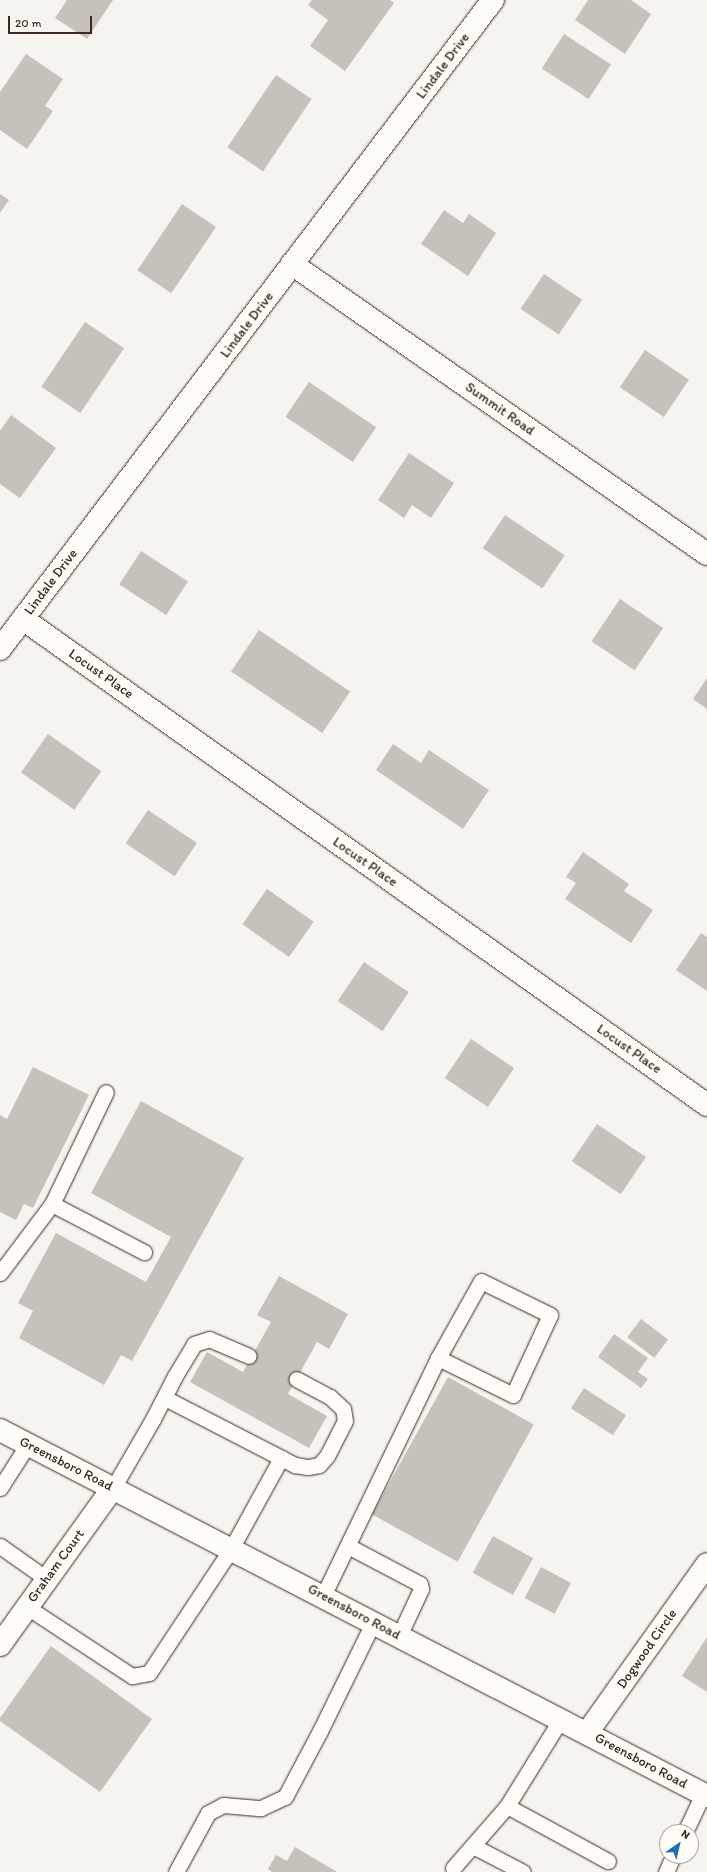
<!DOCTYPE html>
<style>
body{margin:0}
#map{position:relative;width:707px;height:1872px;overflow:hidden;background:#f5f4ee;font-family:Itim,sans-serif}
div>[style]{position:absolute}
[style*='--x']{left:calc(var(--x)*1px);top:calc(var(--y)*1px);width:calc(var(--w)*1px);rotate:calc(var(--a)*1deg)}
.building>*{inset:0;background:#c7c1bb;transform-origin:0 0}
.roads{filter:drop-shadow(0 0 1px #3b2a1e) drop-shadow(0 0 1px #3b2a1e)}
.service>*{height:15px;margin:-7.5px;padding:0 7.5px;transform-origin:7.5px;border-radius:7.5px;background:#fdfcf7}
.minor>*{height:22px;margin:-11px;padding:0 11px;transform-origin:11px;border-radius:11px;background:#fdfcf7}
.secondary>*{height:22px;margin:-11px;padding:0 11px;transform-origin:11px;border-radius:11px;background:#fdfcf7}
span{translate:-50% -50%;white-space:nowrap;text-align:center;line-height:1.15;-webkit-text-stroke:3.5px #fdfcf7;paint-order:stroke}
.street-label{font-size:14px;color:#3b2a1e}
.north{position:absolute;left:659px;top:1824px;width:40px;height:40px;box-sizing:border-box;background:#fdfcf7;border:1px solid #afa8a0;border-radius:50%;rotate:34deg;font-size:11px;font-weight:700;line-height:16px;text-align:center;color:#3b2a1e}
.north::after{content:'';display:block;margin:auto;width:14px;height:18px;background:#1f6fb2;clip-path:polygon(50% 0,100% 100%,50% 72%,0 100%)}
.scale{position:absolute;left:8px;top:16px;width:84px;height:18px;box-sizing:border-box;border:2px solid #3b2a1e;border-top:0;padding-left:5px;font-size:12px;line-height:14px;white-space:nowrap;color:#3b2a1e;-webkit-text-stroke:3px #fdfcf7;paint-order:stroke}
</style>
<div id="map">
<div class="building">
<i style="clip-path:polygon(67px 0,113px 0,87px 39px,55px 18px)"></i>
<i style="clip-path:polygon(312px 0,390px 0,394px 3px,345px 71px,310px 46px,328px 20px,308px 5px)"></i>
<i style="clip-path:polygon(588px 0,631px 0,651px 14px,625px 54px,575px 20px)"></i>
<i style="left:564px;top:34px;width:56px;height:41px;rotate:33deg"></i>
<i style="clip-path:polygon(26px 54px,63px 79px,45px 106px,53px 111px,27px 149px,0 130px,0 92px)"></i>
<i style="left:276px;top:75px;width:43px;height:87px;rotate:34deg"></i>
<i style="clip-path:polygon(0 194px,9px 200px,0 213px)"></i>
<i style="left:182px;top:204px;width:41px;height:80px;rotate:34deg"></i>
<i style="clip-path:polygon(444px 210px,463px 223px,469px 214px,496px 233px,468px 276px,421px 244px)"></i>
<i style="left:544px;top:274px;width:46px;height:42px;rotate:34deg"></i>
<i style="left:85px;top:322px;width:47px;height:78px;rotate:34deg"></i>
<i style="left:645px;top:350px;width:53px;height:45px;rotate:34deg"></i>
<i style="left:309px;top:382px;width:81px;height:42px;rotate:34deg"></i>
<i style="clip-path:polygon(11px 415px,56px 448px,20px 498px,0 484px,0 431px)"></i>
<i style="clip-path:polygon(409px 453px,454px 483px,431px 518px,412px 505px,404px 518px,378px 500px)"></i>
<i style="left:505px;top:515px;width:72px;height:40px;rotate:34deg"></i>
<i style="left:141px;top:551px;width:56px;height:40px;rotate:33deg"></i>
<i style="left:620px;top:599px;width:52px;height:51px;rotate:34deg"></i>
<i style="left:259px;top:630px;width:110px;height:50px;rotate:34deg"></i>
<i style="clip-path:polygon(707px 678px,707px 709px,693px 699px)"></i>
<i style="left:48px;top:734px;width:65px;height:47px;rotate:35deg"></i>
<i style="clip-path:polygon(393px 744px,421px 763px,429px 750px,489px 790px,463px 829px,376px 770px)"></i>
<i style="left:148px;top:810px;width:59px;height:40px;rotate:34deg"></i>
<i style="clip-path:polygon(583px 852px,629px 884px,624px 891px,653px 910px,631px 943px,565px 899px,576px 883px,566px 877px)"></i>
<i style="left:267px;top:889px;width:57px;height:43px;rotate:35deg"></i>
<i style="clip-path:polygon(701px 933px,707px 937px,707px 991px,676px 970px)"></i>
<i style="left:364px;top:962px;width:54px;height:47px;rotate:34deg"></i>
<i style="left:471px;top:1039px;width:52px;height:47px;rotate:34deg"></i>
<i style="clip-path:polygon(33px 1067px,89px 1095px,33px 1208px,24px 1204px,16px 1220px,0 1212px,0 1115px,7px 1119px)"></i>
<i style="clip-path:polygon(141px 1101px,244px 1158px,132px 1361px,121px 1355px,104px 1385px,19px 1338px,33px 1311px,18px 1303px,56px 1233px,146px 1282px,171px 1237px,91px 1193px)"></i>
<i style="left:597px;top:1124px;width:59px;height:45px;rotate:34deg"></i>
<i style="clip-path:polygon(279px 1276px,348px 1314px,329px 1349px,317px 1342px,288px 1394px,327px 1416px,309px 1448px,190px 1382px,207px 1352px,243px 1372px,271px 1322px,257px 1315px)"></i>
<i style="left:641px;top:1319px;width:34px;height:23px;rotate:37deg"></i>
<i style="clip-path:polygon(614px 1334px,648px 1358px,638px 1372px,648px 1379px,641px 1388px,598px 1357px)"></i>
<i style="left:448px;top:1377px;width:98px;height:157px;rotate:29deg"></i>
<i style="left:584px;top:1388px;width:50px;height:24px;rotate:33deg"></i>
<i style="left:493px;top:1536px;width:46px;height:42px;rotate:29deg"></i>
<i style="left:541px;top:1567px;width:34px;height:35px;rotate:28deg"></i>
<i style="clip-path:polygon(707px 1637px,707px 1692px,682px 1676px)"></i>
<i style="clip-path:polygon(51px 1646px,152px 1719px,100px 1792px,0 1721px,0 1718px)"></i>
<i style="clip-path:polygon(295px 1847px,337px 1872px,272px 1872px,268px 1869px,276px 1855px,287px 1861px)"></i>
</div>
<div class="roads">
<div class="service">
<i style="--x:52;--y:1204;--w:104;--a:27.6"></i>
<i style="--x:0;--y:1273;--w:86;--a:-53"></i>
<i style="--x:52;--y:1204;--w:124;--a:-64.3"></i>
<i style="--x:165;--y:1398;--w:131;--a:27.3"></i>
<i style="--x:0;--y:1488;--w:52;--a:-57.5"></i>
<i style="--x:113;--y:1488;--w:80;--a:-59.9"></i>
<i style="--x:153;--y:1419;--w:48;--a:-62.9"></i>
<i style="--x:175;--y:1376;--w:37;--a:-59"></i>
<i style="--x:194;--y:1344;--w:16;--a:-18"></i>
<i style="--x:209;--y:1339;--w:43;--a:23"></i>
<i style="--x:0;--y:1546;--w:57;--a:35.1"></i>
<i style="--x:348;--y:1546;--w:81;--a:27.8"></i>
<i style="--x:420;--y:1584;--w:5;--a:79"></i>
<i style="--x:421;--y:1589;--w:52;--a:115.1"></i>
<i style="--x:323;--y:1596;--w:264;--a:-64.2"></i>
<i style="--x:438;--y:1358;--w:88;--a:-60.8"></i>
<i style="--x:481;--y:1281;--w:77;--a:26.2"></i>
<i style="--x:550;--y:1315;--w:88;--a:114.8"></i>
<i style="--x:513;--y:1395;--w:84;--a:-153.7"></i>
<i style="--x:27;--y:1607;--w:126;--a:33.3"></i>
<i style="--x:132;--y:1676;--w:17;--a:-10"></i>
<i style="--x:149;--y:1673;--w:149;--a:-56.5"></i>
<i style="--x:231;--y:1549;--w:104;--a:-61.2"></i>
<i style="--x:281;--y:1458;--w:16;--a:27"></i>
<i style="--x:295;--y:1465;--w:13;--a:9"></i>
<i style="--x:308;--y:1467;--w:11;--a:-10"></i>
<i style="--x:319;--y:1465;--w:12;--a:-48"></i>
<i style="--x:327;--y:1456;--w:39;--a:-63"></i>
<i style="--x:345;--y:1421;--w:12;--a:-99"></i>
<i style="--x:343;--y:1409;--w:18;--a:-137"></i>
<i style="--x:330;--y:1397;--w:38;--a:-152"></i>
<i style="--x:507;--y:1806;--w:115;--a:28.6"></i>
<i style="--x:685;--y:1832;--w:42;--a:-64.7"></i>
<i style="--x:473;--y:1846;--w:56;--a:27.5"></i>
<i style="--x:453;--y:1868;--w:82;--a:-48.9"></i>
<i style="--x:507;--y:1806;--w:102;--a:-58.2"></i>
<i style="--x:176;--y:1872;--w:67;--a:-61.5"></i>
<i style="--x:208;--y:1813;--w:17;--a:-28"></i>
<i style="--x:223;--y:1805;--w:38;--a:5"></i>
<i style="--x:261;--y:1808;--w:26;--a:-25"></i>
<i style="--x:285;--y:1797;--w:75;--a:-62.1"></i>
<i style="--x:320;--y:1731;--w:120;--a:-63.9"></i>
<i style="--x:666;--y:1872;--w:17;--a:-66"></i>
</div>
<div class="minor">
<i style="--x:292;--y:264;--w:506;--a:34.95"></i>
<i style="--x:23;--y:619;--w:839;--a:35.39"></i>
<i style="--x:0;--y:649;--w:815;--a:-52.78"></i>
<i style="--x:0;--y:1645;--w:193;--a:-54.3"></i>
<i style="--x:587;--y:1733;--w:207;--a:-54.6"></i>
</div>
<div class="secondary">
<i style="--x:0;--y:1430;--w:796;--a:27.37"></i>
</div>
</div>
<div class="street-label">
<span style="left:443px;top:66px;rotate:-53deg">Lindale Drive</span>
<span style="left:247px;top:325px;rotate:-53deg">Lindale Drive</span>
<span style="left:500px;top:409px;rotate:35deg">Summit Road</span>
<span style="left:51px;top:582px;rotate:-53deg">Lindale Drive</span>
<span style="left:101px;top:674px;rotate:35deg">Locust Place</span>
<span style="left:365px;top:862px;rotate:35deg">Locust Place</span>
<span style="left:629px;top:1049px;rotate:35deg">Locust Place</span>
<span style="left:66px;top:1464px;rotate:27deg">Greensboro Road</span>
<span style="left:56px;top:1566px;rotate:-54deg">Graham Court</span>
<span style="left:354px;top:1612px;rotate:28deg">Greensboro Road</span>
<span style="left:647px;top:1649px;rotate:-55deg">Dogwood Circle</span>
<span style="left:641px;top:1761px;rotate:28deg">Greensboro Road</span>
</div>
<div class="north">N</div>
<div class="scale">20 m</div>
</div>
